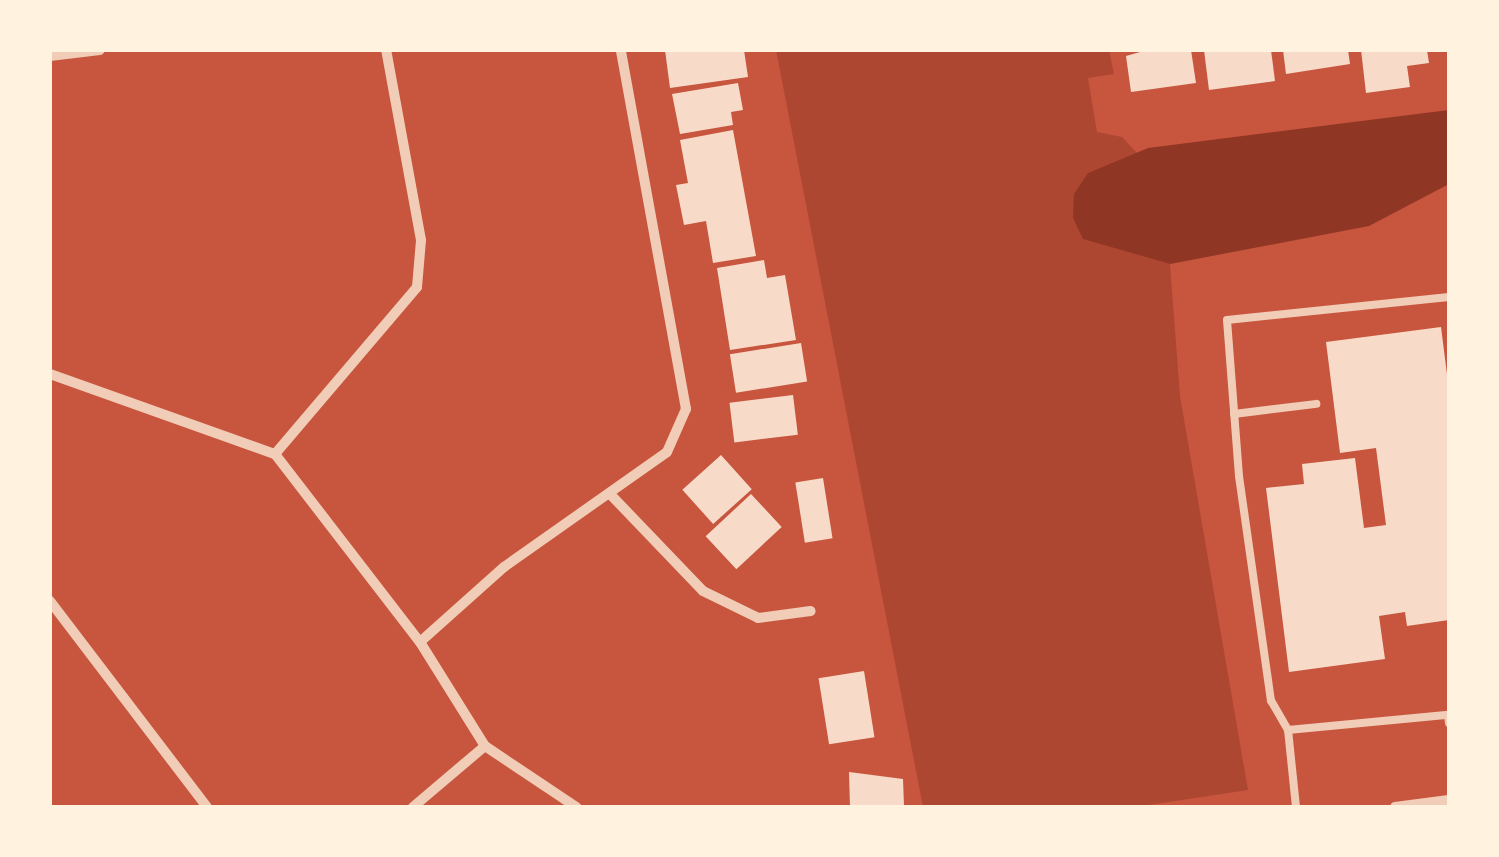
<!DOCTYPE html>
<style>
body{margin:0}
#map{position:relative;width:1499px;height:857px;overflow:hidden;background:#c8553d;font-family:Figtree,sans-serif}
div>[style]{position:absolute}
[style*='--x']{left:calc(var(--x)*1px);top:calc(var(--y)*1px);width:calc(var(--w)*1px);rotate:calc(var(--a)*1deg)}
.green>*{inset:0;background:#ae4732}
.water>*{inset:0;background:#8f3625}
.building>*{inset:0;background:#f7dbc8;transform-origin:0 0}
.service>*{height:8px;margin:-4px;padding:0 4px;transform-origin:4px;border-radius:4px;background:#f1ccb7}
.minor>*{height:10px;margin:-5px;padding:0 5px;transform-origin:5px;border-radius:5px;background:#f1ccb7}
span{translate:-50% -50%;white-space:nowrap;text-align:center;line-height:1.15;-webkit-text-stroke:8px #fff3e0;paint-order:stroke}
.frame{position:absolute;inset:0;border:52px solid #fff3e0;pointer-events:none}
</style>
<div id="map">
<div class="green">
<i style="clip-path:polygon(776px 50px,1109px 50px,1114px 74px,1088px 78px,1097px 132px,1122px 137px,1137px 153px,1088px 173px,1084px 239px,1170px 264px,1180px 396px,1248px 790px,1135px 807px,923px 807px)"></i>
</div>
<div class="water">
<i style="clip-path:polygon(1449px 110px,1449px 184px,1369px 226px,1170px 264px,1083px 239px,1073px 218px,1074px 194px,1088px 173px,1148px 148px)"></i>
</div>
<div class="building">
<i style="clip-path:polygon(665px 50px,744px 50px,748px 77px,670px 88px)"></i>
<i style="clip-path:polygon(1147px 50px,1191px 50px,1196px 83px,1131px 92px,1126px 56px)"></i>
<i style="clip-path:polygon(1204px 50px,1271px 50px,1275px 81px,1209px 90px)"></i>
<i style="clip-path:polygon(1283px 50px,1348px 50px,1350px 64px,1286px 74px)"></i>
<i style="clip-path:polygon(1361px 50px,1427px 50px,1429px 63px,1407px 66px,1410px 87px,1366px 93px)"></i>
<i style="clip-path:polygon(738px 83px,743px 110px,731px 112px,733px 125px,680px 134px,672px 94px)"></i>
<i style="clip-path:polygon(733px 130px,756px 256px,713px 263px,706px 221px,684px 225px,676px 185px,688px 183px,680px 140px)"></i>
<i style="clip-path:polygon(764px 260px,767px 278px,785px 275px,796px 340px,730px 350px,717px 268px)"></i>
<i style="clip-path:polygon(1441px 327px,1449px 390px,1449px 620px,1407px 626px,1405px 612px,1379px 616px,1385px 659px,1289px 672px,1266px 488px,1304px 484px,1302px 464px,1355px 458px,1364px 528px,1386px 525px,1376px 448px,1340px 453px,1326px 342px)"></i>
<i style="left:801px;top:343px;width:39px;height:72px;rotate:81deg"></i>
<i style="left:793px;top:395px;width:40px;height:64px;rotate:83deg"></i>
<i style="left:721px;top:455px;width:46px;height:52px;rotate:48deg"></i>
<i style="left:823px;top:478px;width:61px;height:28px;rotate:81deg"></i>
<i style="left:751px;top:494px;width:45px;height:62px;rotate:47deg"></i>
<i style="left:864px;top:671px;width:67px;height:46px;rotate:81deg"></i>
<i style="clip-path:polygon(849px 772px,903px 779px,904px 806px,850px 807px)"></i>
</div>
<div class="service">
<i style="--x:1234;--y:414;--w:83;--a:-7"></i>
<i style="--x:1288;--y:730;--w:161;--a:-5.4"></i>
<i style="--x:1448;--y:715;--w:8;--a:83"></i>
<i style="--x:1296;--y:807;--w:77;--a:-95.9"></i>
<i style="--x:1288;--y:730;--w:34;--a:-120"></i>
<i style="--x:1271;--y:701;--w:227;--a:-98.1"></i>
<i style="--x:1239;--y:476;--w:156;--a:-94.4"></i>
<i style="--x:1227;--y:320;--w:223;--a:-5.9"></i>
</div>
<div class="minor">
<i style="--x:50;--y:56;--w:50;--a:-6.8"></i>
<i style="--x:50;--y:374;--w:239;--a:19.6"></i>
<i style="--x:275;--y:454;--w:237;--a:52.4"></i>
<i style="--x:420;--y:642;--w:123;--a:58"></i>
<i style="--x:485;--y:746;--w:110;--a:33.8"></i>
<i style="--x:275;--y:454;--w:219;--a:-49.6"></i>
<i style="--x:417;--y:287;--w:47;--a:-85.1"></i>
<i style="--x:421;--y:240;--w:193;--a:-100.4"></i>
<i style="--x:610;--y:494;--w:134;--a:46.2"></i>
<i style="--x:703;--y:591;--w:61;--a:26.1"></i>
<i style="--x:758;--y:618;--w:53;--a:-7.5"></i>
<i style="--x:50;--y:601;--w:259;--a:52.7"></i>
<i style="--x:420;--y:642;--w:113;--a:-41.8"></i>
<i style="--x:504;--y:567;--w:199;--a:-35.2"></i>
<i style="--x:667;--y:452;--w:47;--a:-66.2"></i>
<i style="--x:686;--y:409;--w:365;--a:-100.3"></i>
<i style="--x:413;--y:807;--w:94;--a:-40.3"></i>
<i style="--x:1395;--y:807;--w:54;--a:-7.4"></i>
</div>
<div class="frame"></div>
</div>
